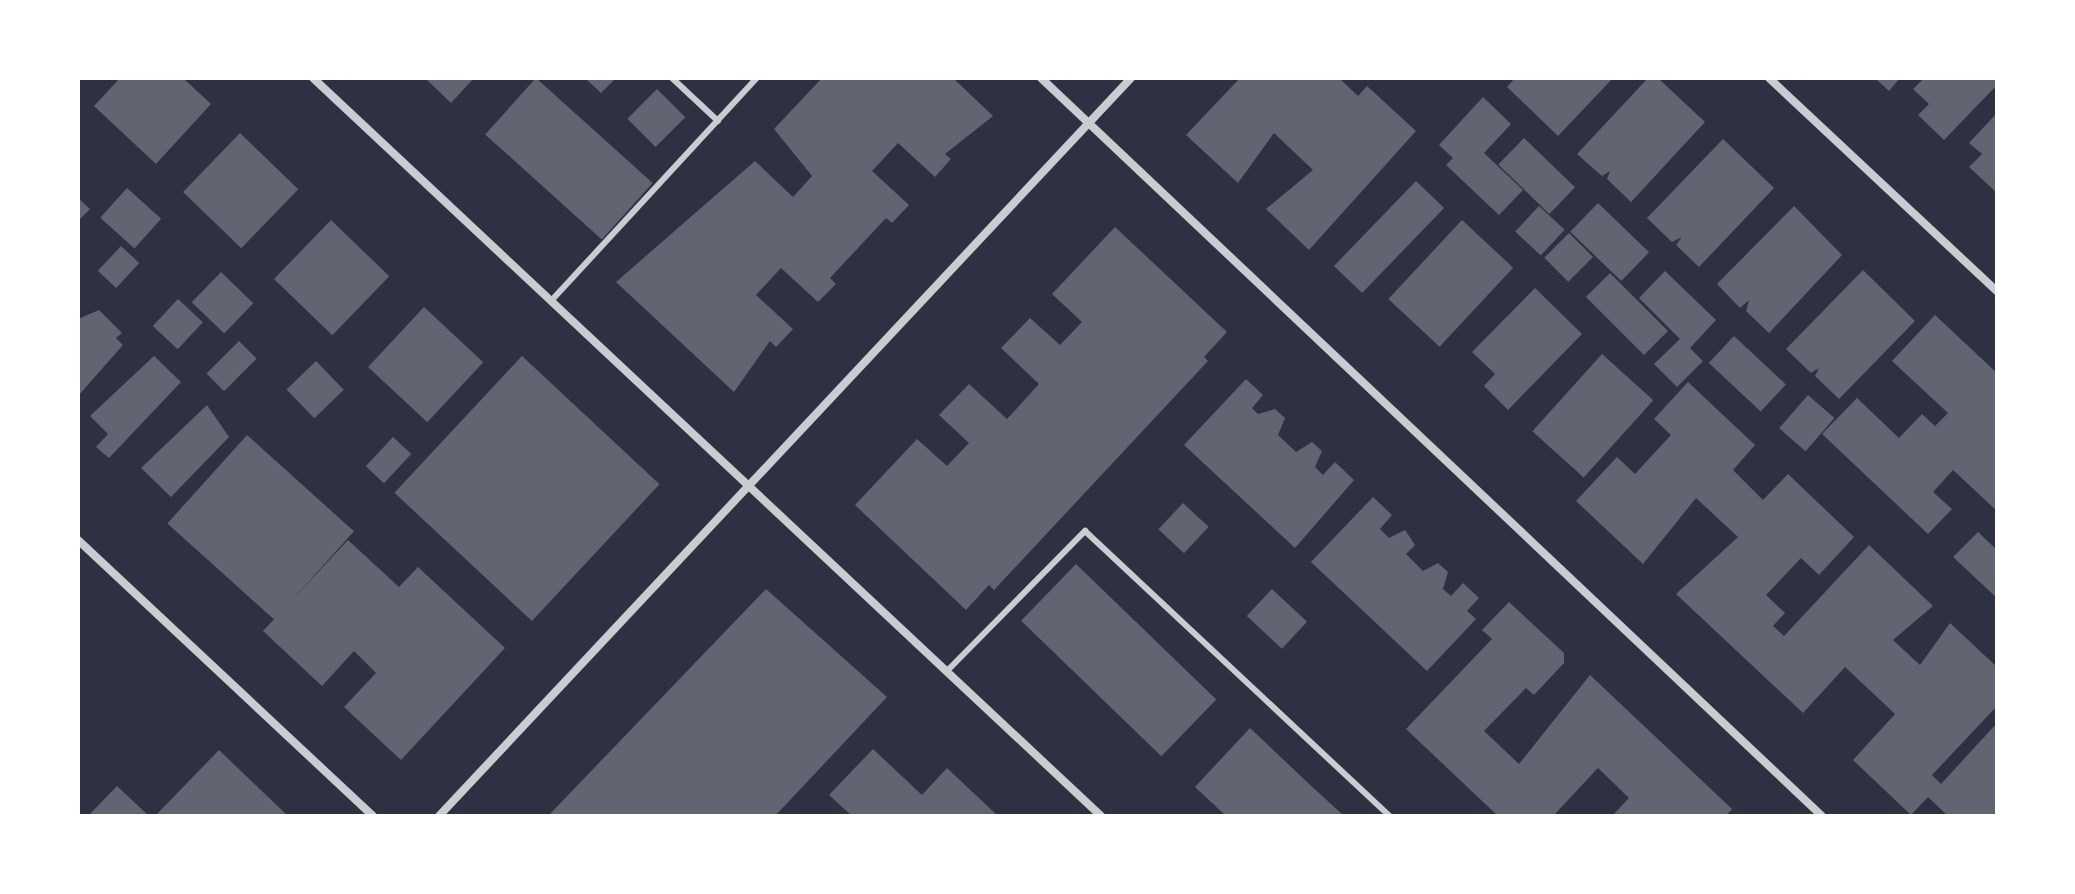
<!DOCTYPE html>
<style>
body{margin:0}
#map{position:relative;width:2075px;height:894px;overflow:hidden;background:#2d3142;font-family:Montserrat,sans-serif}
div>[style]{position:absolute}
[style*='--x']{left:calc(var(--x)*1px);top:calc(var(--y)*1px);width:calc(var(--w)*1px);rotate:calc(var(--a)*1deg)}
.building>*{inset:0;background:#626471;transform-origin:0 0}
.service>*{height:6px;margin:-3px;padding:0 3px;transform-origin:3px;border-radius:3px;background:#caccd0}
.minor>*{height:8px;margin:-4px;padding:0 4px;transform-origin:4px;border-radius:4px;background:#caccd0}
span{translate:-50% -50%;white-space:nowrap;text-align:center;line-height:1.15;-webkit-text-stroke:6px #fff;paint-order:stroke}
.frame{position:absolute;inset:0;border:80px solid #fff;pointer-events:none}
</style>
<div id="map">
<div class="building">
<i style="clip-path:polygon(120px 78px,183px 78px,211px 104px,156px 164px,94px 106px)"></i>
<i style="clip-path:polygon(425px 78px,474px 78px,451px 103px)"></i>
<i style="left:536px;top:78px;width:157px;height:76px;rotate:42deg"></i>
<i style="clip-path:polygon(585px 78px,616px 78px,601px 93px)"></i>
<i style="clip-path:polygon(822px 78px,953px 78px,993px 116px,945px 154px,951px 159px,935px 177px,898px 143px,872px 171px,909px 205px,892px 223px,886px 218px,830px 278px,836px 284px,818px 302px,781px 268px,756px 295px,793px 329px,776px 347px,770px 341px,734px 392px,616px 282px,755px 161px,793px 197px,812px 176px,774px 129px)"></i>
<i style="clip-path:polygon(1240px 78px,1339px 78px,1358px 96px,1367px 86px,1416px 131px,1309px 250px,1266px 209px,1313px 170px,1274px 133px,1238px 183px,1186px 135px)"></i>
<i style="clip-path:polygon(1515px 78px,1613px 78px,1558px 136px,1507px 87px)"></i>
<i style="clip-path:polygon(1648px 78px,1658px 78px,1705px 122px,1631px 202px,1607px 179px,1610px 171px,1602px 176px,1577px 154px)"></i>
<i style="clip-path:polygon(1875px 78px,1900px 78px,1889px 91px)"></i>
<i style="clip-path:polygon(1924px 78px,1997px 78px,1997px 85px,1944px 140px,1918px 115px,1929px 104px,1913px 89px)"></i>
<i style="left:657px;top:89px;width:40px;height:42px;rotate:45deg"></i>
<i style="clip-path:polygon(1483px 97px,1511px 124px,1484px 153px,1523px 190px,1499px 215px,1446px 165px,1453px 158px,1439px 145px)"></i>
<i style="clip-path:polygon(1997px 113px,1997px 193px,1969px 167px,1982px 154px,1969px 143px)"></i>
<i style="left:240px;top:133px;width:81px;height:82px;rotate:44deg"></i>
<i style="left:1524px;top:138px;width:71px;height:37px;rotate:44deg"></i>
<i style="clip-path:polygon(1723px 139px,1774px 188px,1699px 267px,1676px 245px,1682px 237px,1672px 242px,1647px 218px)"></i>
<i style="left:1416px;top:181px;width:39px;height:118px;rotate:44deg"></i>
<i style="left:127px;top:188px;width:46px;height:40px;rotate:42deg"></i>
<i style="clip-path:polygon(78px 198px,90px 209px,78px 221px)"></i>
<i style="left:1598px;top:203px;width:71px;height:40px;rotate:44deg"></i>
<i style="left:1539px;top:206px;width:35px;height:35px;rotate:43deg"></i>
<i style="clip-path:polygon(1794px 206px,1842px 255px,1769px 333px,1746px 311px,1749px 300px,1740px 308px,1717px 284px)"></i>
<i style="left:331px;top:220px;width:81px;height:82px;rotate:44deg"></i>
<i style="left:1462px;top:220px;width:70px;height:108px;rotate:43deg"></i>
<i style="clip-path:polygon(1115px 227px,1227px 332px,1204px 357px,1208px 361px,994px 590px,989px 585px,966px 610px,855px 505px,917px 439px,947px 466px,969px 443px,939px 415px,969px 384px,1007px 419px,1039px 384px,1001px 348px,1030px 318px,1060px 345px,1082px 322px,1052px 294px)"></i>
<i style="left:1569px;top:233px;width:34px;height:35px;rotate:45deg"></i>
<i style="left:121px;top:246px;width:25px;height:34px;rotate:43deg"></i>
<i style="clip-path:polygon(1863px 270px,1915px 321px,1839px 399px,1815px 376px,1819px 368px,1811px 373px,1786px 349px)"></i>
<i style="clip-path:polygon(1665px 271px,1716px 320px,1690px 348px,1703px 361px,1677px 387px,1654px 364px,1680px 339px,1639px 298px)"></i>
<i style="left:221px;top:272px;width:45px;height:42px;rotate:44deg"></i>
<i style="left:1610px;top:273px;width:82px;height:34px;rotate:45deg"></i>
<i style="clip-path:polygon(1535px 288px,1582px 334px,1508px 410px,1484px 386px,1495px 374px,1472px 352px)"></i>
<i style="left:178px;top:299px;width:34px;height:37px;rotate:43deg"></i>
<i style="left:424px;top:307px;width:81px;height:82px;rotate:43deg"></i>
<i style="clip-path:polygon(99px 310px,122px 333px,116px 338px,123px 345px,78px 396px,78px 319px)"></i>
<i style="clip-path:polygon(1935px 315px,1997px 373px,1997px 511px,1953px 470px,1933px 492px,1952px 509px,1928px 534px,1822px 434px,1857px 398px,1899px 438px,1922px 414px,1935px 426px,1948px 413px,1892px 361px)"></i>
<i style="left:1734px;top:336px;width:71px;height:37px;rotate:43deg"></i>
<i style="left:239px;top:341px;width:25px;height:46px;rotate:45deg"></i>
<i style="left:1602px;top:354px;width:69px;height:104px;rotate:42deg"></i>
<i style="clip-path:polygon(154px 356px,181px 382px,109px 458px,96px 447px,108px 434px,90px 416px)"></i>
<i style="left:522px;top:356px;width:188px;height:187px;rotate:43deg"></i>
<i style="left:316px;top:361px;width:40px;height:41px;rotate:46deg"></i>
<i style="clip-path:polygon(1246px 379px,1263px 395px,1252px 408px,1258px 414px,1275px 409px,1285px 418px,1278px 435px,1296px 452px,1312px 442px,1322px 451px,1315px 467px,1323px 475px,1335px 462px,1354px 480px,1295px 548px,1184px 445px)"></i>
<i style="clip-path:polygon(1688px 382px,1755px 445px,1733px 470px,1763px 500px,1788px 474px,1854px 537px,1819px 575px,1801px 558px,1766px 595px,1785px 613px,1773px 626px,1784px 636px,1869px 545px,1933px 606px,1893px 640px,1920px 665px,1950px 623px,1997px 667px,1997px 706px,1932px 775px,1941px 784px,1997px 723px,1997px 816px,1948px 816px,1928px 797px,1911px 815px,1853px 760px,1895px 714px,1845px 667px,1803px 713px,1676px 594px,1738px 537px,1696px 498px,1643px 564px,1576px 501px,1617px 457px,1635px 474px,1671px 435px,1654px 419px)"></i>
<i style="left:1808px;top:395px;width:35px;height:44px;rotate:41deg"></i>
<i style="clip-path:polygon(207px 405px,229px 437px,171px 497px,141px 468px)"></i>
<i style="left:247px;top:435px;width:144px;height:119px;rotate:42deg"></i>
<i style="left:393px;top:437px;width:25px;height:40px;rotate:43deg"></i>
<i style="clip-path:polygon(1373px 497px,1392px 515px,1380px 529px,1389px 538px,1405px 530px,1415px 545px,1406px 554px,1423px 571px,1438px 563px,1448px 572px,1443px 589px,1451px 596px,1463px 583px,1479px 598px,1467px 611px,1476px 619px,1427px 671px,1311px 562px)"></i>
<i style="left:1183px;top:503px;width:35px;height:36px;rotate:43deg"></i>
<i style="clip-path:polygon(1978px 532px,1997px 550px,1997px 598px,1953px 557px)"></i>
<i style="clip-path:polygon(348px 540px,399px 587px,418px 567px,505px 648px,401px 760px,344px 707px,376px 673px,354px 651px,322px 686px,263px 631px)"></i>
<i style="left:1076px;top:564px;width:195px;height:79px;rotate:44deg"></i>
<i style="clip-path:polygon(766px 589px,887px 697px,775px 816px,548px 816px)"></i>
<i style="left:1272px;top:589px;width:48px;height:37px;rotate:43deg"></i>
<i style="clip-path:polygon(1509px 602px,1564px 653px,1564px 663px,1534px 695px,1526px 688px,1484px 731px,1519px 764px,1590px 675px,1732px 809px,1726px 816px,1612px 816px,1629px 798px,1598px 768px,1553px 816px,1498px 816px,1406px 729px,1492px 639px,1482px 630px)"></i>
<i style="clip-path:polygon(1250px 728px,1307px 782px,1344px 816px,1226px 816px,1195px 787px)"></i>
<i style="clip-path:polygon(873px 749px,922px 795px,947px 768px,998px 816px,852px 816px,829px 795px)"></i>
<i style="clip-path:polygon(219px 750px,288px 816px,155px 816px)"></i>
<i style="clip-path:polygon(117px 786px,149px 816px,88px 816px)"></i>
</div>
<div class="service">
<i style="--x:672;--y:78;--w:63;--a:43.1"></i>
<i style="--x:551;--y:301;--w:304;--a:-47.3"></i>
<i style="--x:947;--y:671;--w:197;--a:-45.4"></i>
<i style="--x:1085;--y:531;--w:417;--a:43.1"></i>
</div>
<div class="minor">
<i style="--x:313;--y:78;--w:1080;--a:43.12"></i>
<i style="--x:1041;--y:78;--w:1075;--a:43.38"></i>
<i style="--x:1769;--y:78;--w:312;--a:43.1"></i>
<i style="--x:78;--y:540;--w:404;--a:43.1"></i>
<i style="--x:439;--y:816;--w:1012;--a:-46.84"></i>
</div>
<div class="frame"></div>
</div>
